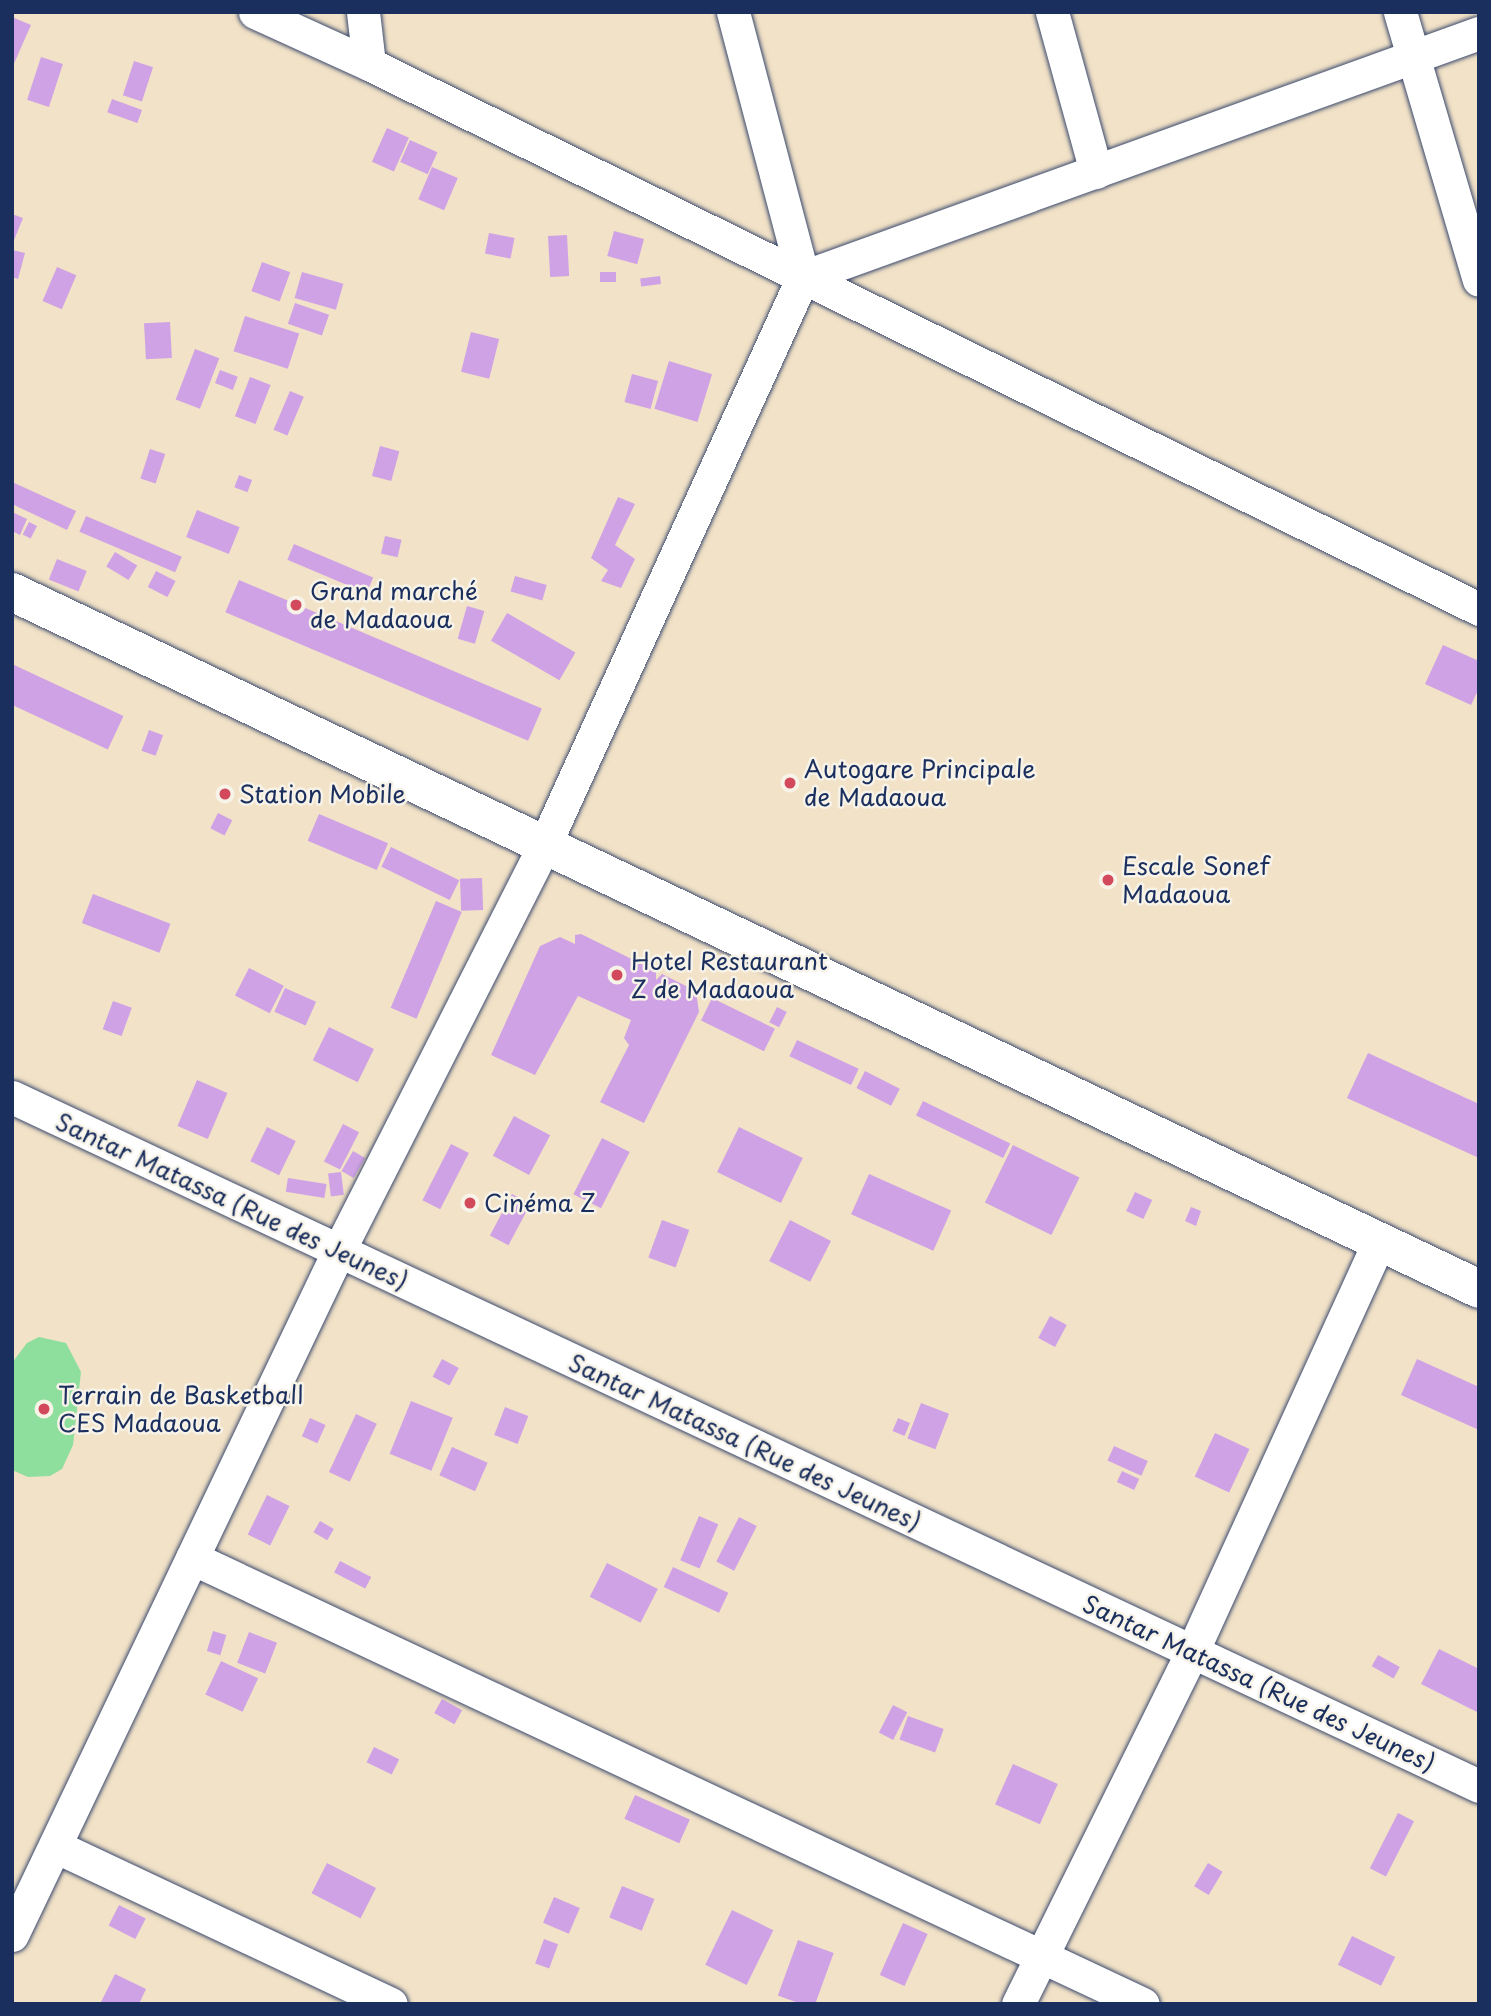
<!DOCTYPE html>
<meta charset="utf-8">
<style>
body{margin:0}
#map{position:relative;width:1491px;height:2016px;overflow:hidden;background:#f2e2c7;font-family:"Playpen Sans",sans-serif}
div>[style]{position:absolute}
[style*='--x']{left:calc(var(--x)*1px);top:calc(var(--y)*1px);width:calc(var(--w)*1px);rotate:calc(var(--a)*1deg)}
.green>*{inset:0;background:#8ede9d}
.building>*{inset:0;background:#cfa2e5;transform-origin:0 0}
.roads{filter:drop-shadow(0 0 2px #3b4a6e) drop-shadow(0 0 2px #3b4a6e)}
.street>*{height:33px;margin:-16.5px;padding:0 16.5px;transform-origin:16.5px;border-radius:16.5px;background:#fff}
.highway>*{height:38px;margin:-19px;padding:0 19px;transform-origin:19px;border-radius:19px;background:#fff}
.dots>*{width:19px;height:19px;translate:-50% -50%;box-sizing:border-box;border:4px solid #f7f3e8;border-radius:50%}
span{translate:-50% -50%;white-space:nowrap;text-align:center;line-height:1.15;-webkit-text-stroke:5px #f7f3e8;paint-order:stroke}
.poi-label{font-size:24px;color:#1b2f5e}
.left{translate:0 -50%;text-align:left}
.street-label{font-size:24px;color:#1b2f5e}
.frame{position:absolute;inset:0;border:14px solid #1b2f5e;pointer-events:none}
</style>
<div id="map">
<div class="green">
<i style="clip-path:polygon(39px 1337px,66px 1343px,81px 1372px,73px 1445px,62px 1469px,50px 1476px,28px 1477px,12px 1470px,12px 1363px,27px 1343px)"></i>
</div>
<div class="building">
<i style="clip-path:polygon(12px 17px,31px 25px,12px 68px)"></i>
<i style="left:41px;top:57px;width:23px;height:45px;rotate:18deg"></i>
<i style="left:134px;top:61px;width:20px;height:36px;rotate:18deg"></i>
<i style="left:112px;top:99px;width:32px;height:14px;rotate:20deg"></i>
<i style="left:387px;top:128px;width:24px;height:37px;rotate:24deg"></i>
<i style="left:410px;top:140px;width:30px;height:24px;rotate:24deg"></i>
<i style="left:432px;top:167px;width:28px;height:35px;rotate:23deg"></i>
<i style="clip-path:polygon(12px 214px,23px 218px,12px 245px)"></i>
<i style="left:614px;top:231px;width:31px;height:26px;rotate:15deg"></i>
<i style="left:489px;top:233px;width:26px;height:21px;rotate:11deg"></i>
<i style="left:567px;top:235px;width:41px;height:19px;rotate:87deg"></i>
<i style="clip-path:polygon(12px 250px,25px 253px,18px 279px,12px 277px)"></i>
<i style="left:262px;top:262px;width:30px;height:31px;rotate:20deg"></i>
<i style="left:57px;top:267px;width:21px;height:37px;rotate:23deg"></i>
<i style="left:302px;top:272px;width:43px;height:27px;rotate:16deg"></i>
<i style="left:600px;top:272px;width:16px;height:10px"></i>
<i style="left:660px;top:276px;width:8px;height:20px;rotate:83deg"></i>
<i style="left:295px;top:303px;width:36px;height:22px;rotate:19deg"></i>
<i style="left:245px;top:316px;width:57px;height:37px;rotate:18deg"></i>
<i style="left:170px;top:322px;width:36px;height:26px;rotate:87deg"></i>
<i style="left:471px;top:332px;width:29px;height:41px;rotate:14deg"></i>
<i style="left:195px;top:349px;width:26px;height:54px;rotate:21deg"></i>
<i style="left:669px;top:361px;width:45px;height:50px;rotate:17deg"></i>
<i style="left:220px;top:370px;width:19px;height:14px;rotate:21deg"></i>
<i style="left:632px;top:374px;width:27px;height:29px;rotate:15deg"></i>
<i style="left:250px;top:377px;width:22px;height:42px;rotate:21deg"></i>
<i style="left:290px;top:391px;width:15px;height:42px;rotate:23deg"></i>
<i style="left:380px;top:446px;width:20px;height:31px;rotate:15deg"></i>
<i style="left:150px;top:449px;width:16px;height:31px;rotate:18deg"></i>
<i style="left:239px;top:475px;width:14px;height:13px;rotate:21deg"></i>
<i style="clip-path:polygon(12px 482px,76px 511px,67px 530px,12px 504px)"></i>
<i style="clip-path:polygon(618px 497px,635px 504px,615px 545px,635px 559px,621px 588px,601px 581px,608px 570px,591px 558px)"></i>
<i style="left:197px;top:510px;width:46px;height:29px;rotate:22deg"></i>
<i style="clip-path:polygon(12px 512px,27px 519px,20px 535px,12px 531px)"></i>
<i style="left:86px;top:516px;width:104px;height:17px;rotate:23deg"></i>
<i style="left:29px;top:522px;width:9px;height:14px;rotate:27deg"></i>
<i style="left:385px;top:536px;width:17px;height:18px;rotate:13deg"></i>
<i style="left:294px;top:544px;width:86px;height:17px;rotate:23deg"></i>
<i style="left:115px;top:552px;width:26px;height:17px;rotate:31deg"></i>
<i style="left:57px;top:559px;width:32px;height:22px;rotate:22deg"></i>
<i style="left:156px;top:571px;width:22px;height:18px;rotate:27deg"></i>
<i style="left:515px;top:576px;width:33px;height:16px;rotate:16deg"></i>
<i style="left:239px;top:580px;width:329px;height:35px;rotate:23deg"></i>
<i style="left:467px;top:606px;width:18px;height:34px;rotate:16deg"></i>
<i style="left:507px;top:613px;width:79px;height:32px;rotate:30deg"></i>
<i style="clip-path:polygon(1443px 645px,1479px 661px,1479px 688px,1471px 705px,1425px 684px)"></i>
<i style="left:12px;top:664px;width:123px;height:37px;rotate:25deg"></i>
<i style="left:149px;top:730px;width:15px;height:22px;rotate:20deg"></i>
<i style="left:218px;top:813px;width:16px;height:17px;rotate:27deg"></i>
<i style="left:319px;top:814px;width:75px;height:29px;rotate:23deg"></i>
<i style="left:391px;top:847px;width:76px;height:22px;rotate:26deg"></i>
<i style="left:482px;top:878px;width:32px;height:22px;rotate:88deg"></i>
<i style="left:93px;top:894px;width:83px;height:31px;rotate:21deg"></i>
<i style="left:436px;top:901px;width:28px;height:116px;rotate:23deg"></i>
<i style="clip-path:polygon(581px 934px,656px 971px,656px 980px,662px 974px,696px 991px,699px 1012px,644px 1123px,600px 1102px,629px 1045px,624px 1038px,631px 1020px,578px 996px,535px 1075px,491px 1055px,540px 946px,560px 937px,575px 944px,575px 935px)"></i>
<i style="left:249px;top:968px;width:39px;height:31px;rotate:27deg"></i>
<i style="left:285px;top:988px;width:34px;height:26px;rotate:24deg"></i>
<i style="left:712px;top:998px;width:70px;height:25px;rotate:26deg"></i>
<i style="left:113px;top:1001px;width:20px;height:30px;rotate:20deg"></i>
<i style="left:777px;top:1007px;width:11px;height:17px;rotate:27deg"></i>
<i style="left:329px;top:1027px;width:50px;height:37px;rotate:26deg"></i>
<i style="left:797px;top:1040px;width:68px;height:18px;rotate:25deg"></i>
<i style="clip-path:polygon(1368px 1053px,1479px 1104px,1479px 1158px,1347px 1098px)"></i>
<i style="left:865px;top:1071px;width:39px;height:19px;rotate:27deg"></i>
<i style="left:197px;top:1080px;width:33px;height:50px;rotate:23deg"></i>
<i style="left:923px;top:1101px;width:97px;height:16px;rotate:26deg"></i>
<i style="left:514px;top:1116px;width:41px;height:45px;rotate:28deg"></i>
<i style="left:343px;top:1124px;width:18px;height:42px;rotate:27deg"></i>
<i style="left:267px;top:1127px;width:32px;height:38px;rotate:26deg"></i>
<i style="left:739px;top:1127px;width:71px;height:50px;rotate:26deg"></i>
<i style="left:602px;top:1138px;width:31px;height:63px;rotate:27deg"></i>
<i style="left:451px;top:1144px;width:20px;height:63px;rotate:27deg"></i>
<i style="left:1013px;top:1145px;width:74px;height:64px;rotate:26deg"></i>
<i style="left:353px;top:1151px;width:14px;height:23px;rotate:30deg"></i>
<i style="left:341px;top:1172px;width:23px;height:13px;rotate:83deg"></i>
<i style="left:869px;top:1174px;width:90px;height:44px;rotate:24deg"></i>
<i style="left:288px;top:1178px;width:39px;height:14px;rotate:9deg"></i>
<i style="left:1135px;top:1192px;width:19px;height:21px;rotate:25deg"></i>
<i style="left:512px;top:1194px;width:21px;height:47px;rotate:28deg"></i>
<i style="clip-path:polygon(1191px 1207px,1201px 1211px,1196px 1226px,1185px 1221px)"></i>
<i style="left:662px;top:1220px;width:29px;height:40px;rotate:20deg"></i>
<i style="left:790px;top:1220px;width:46px;height:46px;rotate:27deg"></i>
<i style="left:1050px;top:1316px;width:19px;height:25px;rotate:28deg"></i>
<i style="left:442px;top:1359px;width:19px;height:20px;rotate:28deg"></i>
<i style="clip-path:polygon(1417px 1359px,1479px 1387px,1479px 1430px,1401px 1395px)"></i>
<i style="left:411px;top:1401px;width:45px;height:57px;rotate:22deg"></i>
<i style="left:921px;top:1403px;width:30px;height:38px;rotate:21deg"></i>
<i style="left:505px;top:1407px;width:25px;height:30px;rotate:21deg"></i>
<i style="left:356px;top:1414px;width:23px;height:64px;rotate:25deg"></i>
<i style="left:310px;top:1418px;width:17px;height:20px;rotate:24deg"></i>
<i style="left:898px;top:1418px;width:13px;height:14px;rotate:23deg"></i>
<i style="left:1215px;top:1433px;width:38px;height:48px;rotate:25deg"></i>
<i style="left:1114px;top:1446px;width:37px;height:16px;rotate:24deg"></i>
<i style="left:452px;top:1447px;width:39px;height:31px;rotate:24deg"></i>
<i style="left:1122px;top:1471px;width:19px;height:12px;rotate:25deg"></i>
<i style="left:267px;top:1495px;width:25px;height:44px;rotate:26deg"></i>
<i style="left:699px;top:1516px;width:21px;height:48px;rotate:23deg"></i>
<i style="left:739px;top:1517px;width:20px;height:50px;rotate:27deg"></i>
<i style="left:320px;top:1521px;width:16px;height:13px;rotate:30deg"></i>
<i style="left:340px;top:1561px;width:35px;height:13px;rotate:27deg"></i>
<i style="left:607px;top:1563px;width:57px;height:38px;rotate:27deg"></i>
<i style="left:673px;top:1567px;width:61px;height:22px;rotate:25deg"></i>
<i style="left:213px;top:1631px;width:14px;height:21px;rotate:17deg"></i>
<i style="left:249px;top:1632px;width:30px;height:33px;rotate:21deg"></i>
<i style="clip-path:polygon(1439px 1649px,1479px 1669px,1479px 1713px,1421px 1684px)"></i>
<i style="left:1378px;top:1655px;width:25px;height:13px;rotate:29deg"></i>
<i style="left:221px;top:1661px;width:41px;height:37px;rotate:25deg"></i>
<i style="left:442px;top:1699px;width:23px;height:16px;rotate:29deg"></i>
<i style="left:893px;top:1705px;width:16px;height:31px;rotate:27deg"></i>
<i style="left:908px;top:1716px;width:38px;height:25px;rotate:20deg"></i>
<i style="left:374px;top:1747px;width:28px;height:17px;rotate:26deg"></i>
<i style="left:1013px;top:1764px;width:49px;height:44px;rotate:24deg"></i>
<i style="left:635px;top:1795px;width:60px;height:26px;rotate:24deg"></i>
<i style="left:1398px;top:1813px;width:18px;height:62px;rotate:27deg"></i>
<i style="left:327px;top:1863px;width:55px;height:34px;rotate:27deg"></i>
<i style="left:1208px;top:1863px;width:17px;height:27px;rotate:31deg"></i>
<i style="left:622px;top:1886px;width:35px;height:34px;rotate:22deg"></i>
<i style="left:554px;top:1897px;width:28px;height:28px;rotate:23deg"></i>
<i style="left:119px;top:1905px;width:30px;height:23px;rotate:27deg"></i>
<i style="left:732px;top:1910px;width:46px;height:61px;rotate:26deg"></i>
<i style="left:903px;top:1923px;width:27px;height:57px;rotate:24deg"></i>
<i style="left:1352px;top:1936px;width:48px;height:32px;rotate:26deg"></i>
<i style="left:544px;top:1939px;width:15px;height:26px;rotate:20deg"></i>
<i style="left:798px;top:1940px;width:38px;height:59px;rotate:20deg"></i>
<i style="clip-path:polygon(115px 1974px,146px 1989px,139px 2004px,100px 2004px)"></i>
</div>
<div class="roads">
<div class="street">
<i style="--x:255;--y:12;--w:125;--a:24.5"></i>
<i style="--x:369;--y:64;--w:1237;--a:26.15"></i>
<i style="--x:363;--y:12;--w:52;--a:83.4"></i>
<i style="--x:1052;--y:12;--w:166;--a:74.6"></i>
<i style="--x:1400;--y:12;--w:279;--a:73.6"></i>
<i style="--x:803;--y:277;--w:719;--a:-19.85"></i>
<i style="--x:12;--y:1097;--w:1621;--a:25.16"></i>
<i style="--x:192;--y:1558;--w:1050;--a:25.13"></i>
<i style="--x:55;--y:1846;--w:371;--a:25.2"></i>
<i style="--x:12;--y:1935;--w:759;--a:-64.48"></i>
<i style="--x:339;--y:1250;--w:453;--a:-63.1"></i>
<i style="--x:544;--y:846;--w:625;--a:-65.53"></i>
<i style="--x:803;--y:277;--w:274;--a:-104.8"></i>
<i style="--x:1018;--y:2004;--w:393;--a:-63.7"></i>
<i style="--x:1192;--y:1652;--w:451;--a:-65.5"></i>
</div>
<div class="highway">
<i style="--x:12;--y:592;--w:1624;--a:25.41"></i>
</div>
</div>
<div class="dots">
<i style="left:296px;top:605px;background:#d1495b"></i>
<i style="left:790px;top:783px;background:#d1495b"></i>
<i style="left:225px;top:794px;background:#d1495b"></i>
<i style="left:1108px;top:880px;background:#d1495b"></i>
<i style="left:617px;top:975px;background:#d1495b"></i>
<i style="left:470px;top:1203px;background:#d1495b"></i>
<i style="left:44px;top:1409px;background:#d1495b"></i>
</div>
<div class="poi-label">
<span class="left" style="left:310px;top:605px">Grand marché<br>de Madaoua</span>
<span class="left" style="left:804px;top:783px">Autogare Principale<br>de Madaoua</span>
<span class="left" style="left:239px;top:794px">Station Mobile</span>
<span class="left" style="left:1122px;top:880px">Escale Sonef<br>Madaoua</span>
<span class="left" style="left:631px;top:975px">Hotel Restaurant<br>Z de Madaoua</span>
<span class="left" style="left:484px;top:1203px">Cinéma Z</span>
<span class="left" style="left:58px;top:1409px">Terrain de Basketball<br>CES Madaoua</span>
</div>
<div class="street-label">
<span style="left:232px;top:1201px;rotate:25deg">Santar Matassa (Rue des Jeunes)</span>
<span style="left:745px;top:1442px;rotate:25deg">Santar Matassa (Rue des Jeunes)</span>
<span style="left:1259px;top:1683px;rotate:25deg">Santar Matassa (Rue des Jeunes)</span>
</div>
<div class="frame"></div>
</div>
